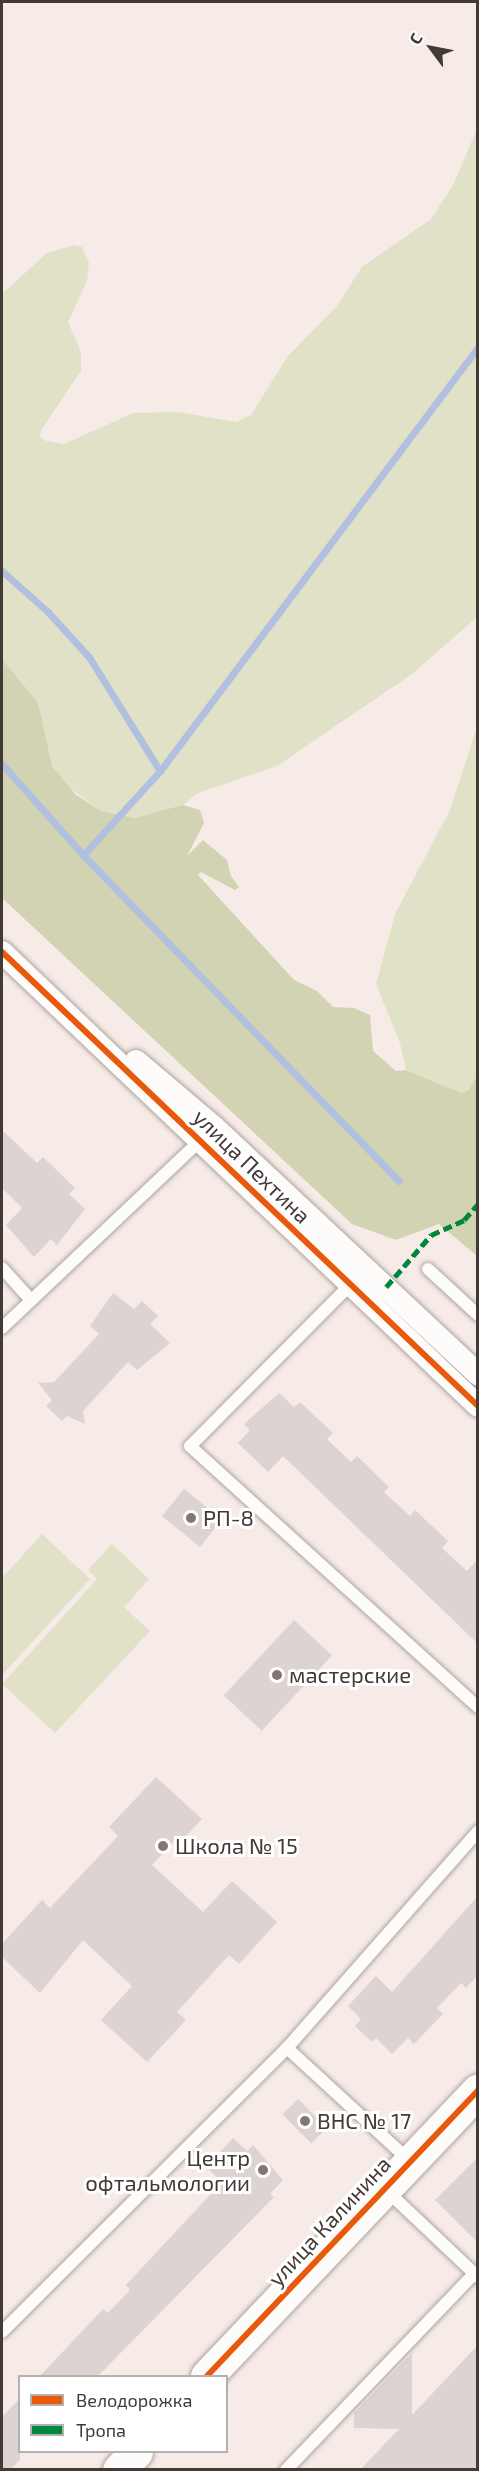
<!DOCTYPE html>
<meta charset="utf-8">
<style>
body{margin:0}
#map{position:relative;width:479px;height:2471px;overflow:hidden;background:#f6ebe6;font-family:"Exo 2",sans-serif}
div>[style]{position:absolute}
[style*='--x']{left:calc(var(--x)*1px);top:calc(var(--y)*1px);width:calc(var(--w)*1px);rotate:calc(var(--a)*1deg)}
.green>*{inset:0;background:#e1e1c8}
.forest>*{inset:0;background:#d2d3b3}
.stream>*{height:7px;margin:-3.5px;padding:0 3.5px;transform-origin:3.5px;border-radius:3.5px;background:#b0c0de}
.building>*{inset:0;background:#dcd3d2;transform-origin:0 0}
.roads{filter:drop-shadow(0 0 2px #ada4a0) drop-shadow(0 0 2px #ada4a0)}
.lane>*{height:12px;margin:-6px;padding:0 6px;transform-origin:6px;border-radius:6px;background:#fefcfb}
.street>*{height:22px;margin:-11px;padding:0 11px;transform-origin:11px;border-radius:11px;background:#fefcfb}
.secondary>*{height:33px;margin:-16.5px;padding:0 16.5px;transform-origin:16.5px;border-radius:16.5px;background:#fefcfb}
.quiet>*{height:4.5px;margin-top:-2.25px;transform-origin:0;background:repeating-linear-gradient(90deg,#00873e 0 9px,transparent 0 13.5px)}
.cycleway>*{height:6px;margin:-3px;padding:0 3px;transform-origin:3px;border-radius:3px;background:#e8590c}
.dots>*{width:16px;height:16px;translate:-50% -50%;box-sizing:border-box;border:3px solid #fff;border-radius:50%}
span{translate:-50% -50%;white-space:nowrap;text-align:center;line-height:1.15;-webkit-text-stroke:6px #fff;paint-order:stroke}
.street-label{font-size:22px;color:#433935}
.poi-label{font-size:22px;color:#433935}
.left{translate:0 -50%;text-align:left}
.right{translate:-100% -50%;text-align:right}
.frame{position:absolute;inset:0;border:3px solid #433935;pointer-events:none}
.legend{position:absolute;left:18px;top:2375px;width:210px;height:78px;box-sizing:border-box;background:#fff;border:2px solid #b4b0ae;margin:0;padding:8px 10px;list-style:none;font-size:18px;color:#433935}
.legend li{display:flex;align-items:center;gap:12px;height:30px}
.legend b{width:30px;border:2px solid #b4b0ae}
.north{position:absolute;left:401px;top:18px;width:60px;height:60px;-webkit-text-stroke:4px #fff;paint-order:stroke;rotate:302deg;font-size:16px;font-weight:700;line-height:24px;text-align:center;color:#433935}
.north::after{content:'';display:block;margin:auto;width:21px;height:27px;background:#433935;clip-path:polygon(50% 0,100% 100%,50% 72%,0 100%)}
</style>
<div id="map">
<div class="green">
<i style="clip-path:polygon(477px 129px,477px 617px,412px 674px,277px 766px,198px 793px,183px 805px,160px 814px,135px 818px,101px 811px,62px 782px,48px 757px,37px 703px,2px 659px,2px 294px,47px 253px,74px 245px,82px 247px,89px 263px,87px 281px,68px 322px,81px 352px,81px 371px,42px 429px,39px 436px,46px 441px,64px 444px,133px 413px,178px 412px,236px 422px,251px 415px,287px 357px,336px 307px,362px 267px,431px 219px,453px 185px)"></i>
<i style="clip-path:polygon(477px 727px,478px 1075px,469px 1090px,461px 1093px,406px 1070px,400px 1043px,376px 984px,395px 914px,450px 810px)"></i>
<i style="clip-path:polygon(42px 1534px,90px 1579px,2px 1675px,2px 1578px)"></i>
<i style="clip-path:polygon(112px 1544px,149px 1579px,124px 1607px,150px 1631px,55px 1733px,2px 1684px,97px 1579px,88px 1570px)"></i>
</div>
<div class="forest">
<i style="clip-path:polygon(2px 659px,38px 703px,52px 766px,75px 794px,101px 811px,135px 818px,183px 805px,200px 810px,204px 823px,187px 856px,203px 840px,227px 860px,231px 876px,239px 887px,235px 890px,201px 872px,198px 875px,294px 980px,317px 991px,333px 1007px,354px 1008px,370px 1015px,373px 1051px,396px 1071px,406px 1070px,461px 1093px,469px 1090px,477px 1075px,477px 1256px,439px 1224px,396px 1240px,352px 1224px,2px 898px)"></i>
</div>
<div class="stream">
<i style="--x:2;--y:571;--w:62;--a:41.7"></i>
<i style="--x:48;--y:612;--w:61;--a:47.7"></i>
<i style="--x:89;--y:657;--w:134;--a:58.1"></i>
<i style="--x:160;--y:771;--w:114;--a:132.5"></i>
<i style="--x:2;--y:764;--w:122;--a:48.3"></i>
<i style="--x:83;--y:855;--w:454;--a:45.9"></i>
<i style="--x:160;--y:771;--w:530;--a:-53.13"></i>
</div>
<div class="building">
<i style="clip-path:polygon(2px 1130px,37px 1163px,43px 1157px,75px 1188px,69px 1194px,85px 1209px,57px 1245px,51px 1239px,34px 1257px,6px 1225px,22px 1208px,2px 1188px)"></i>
<i style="clip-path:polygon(113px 1293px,134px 1309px,142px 1301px,158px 1316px,150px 1324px,170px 1343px,137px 1370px,128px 1362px,83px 1411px,85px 1424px,67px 1416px,62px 1421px,46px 1406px,52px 1400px,38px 1383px,54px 1382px,99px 1334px,90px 1326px)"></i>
<i style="clip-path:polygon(279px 1393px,294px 1407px,300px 1402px,333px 1433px,327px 1439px,351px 1462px,357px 1456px,389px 1487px,384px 1492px,410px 1516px,415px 1510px,448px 1541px,442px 1548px,467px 1571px,477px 1560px,477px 1643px,283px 1456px,268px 1472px,238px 1443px,250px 1430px,244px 1424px)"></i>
<i style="left:184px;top:1489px;width:49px;height:35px;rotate:39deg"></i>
<i style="left:294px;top:1620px;width:52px;height:103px;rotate:43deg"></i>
<i style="clip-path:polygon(156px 1777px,202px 1819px,184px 1838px,180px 1835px,152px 1865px,203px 1912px,232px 1881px,277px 1922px,239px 1964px,229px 1955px,177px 2012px,186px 2020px,147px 2062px,101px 2020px,132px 1986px,83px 1940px,40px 1993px,2px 1957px,2px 1944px,42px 1900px,50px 1908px,118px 1836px,109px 1827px)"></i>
<i style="clip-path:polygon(477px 1897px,477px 1976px,466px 1988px,461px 1983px,437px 2008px,443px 2014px,414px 2044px,408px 2038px,392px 2054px,376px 2038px,372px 2042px,355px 2026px,361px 2019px,348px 2006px,376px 1976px,392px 1992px)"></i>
<i style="left:298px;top:2099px;width:41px;height:22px;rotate:45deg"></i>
<i style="clip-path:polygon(233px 2138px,247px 2151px,253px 2145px,283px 2180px,270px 2194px,274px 2197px,98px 2376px,40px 2376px,103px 2309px,108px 2313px,130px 2290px,126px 2285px,222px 2182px,206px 2167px)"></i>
<i style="clip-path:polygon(477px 2158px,477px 2242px,435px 2200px)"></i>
<i style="clip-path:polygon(477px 2346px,477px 2469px,361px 2469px,399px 2429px,354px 2428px,354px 2413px,412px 2353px,412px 2415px)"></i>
<i style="clip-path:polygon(20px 2398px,20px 2460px,11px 2469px,2px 2469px,2px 2417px)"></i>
</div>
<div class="roads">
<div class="lane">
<i style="--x:2;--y:1268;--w:42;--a:47.9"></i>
<i style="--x:428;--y:1269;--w:68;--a:42.6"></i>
<i style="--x:353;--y:1282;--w:231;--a:134.8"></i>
<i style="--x:190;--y:1446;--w:389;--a:42.2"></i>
<i style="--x:2;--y:1328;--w:277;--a:-43.4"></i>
<i style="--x:287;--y:2048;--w:167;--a:42.6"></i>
<i style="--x:385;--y:2189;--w:128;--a:43.4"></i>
<i style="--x:2;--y:2332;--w:402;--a:-44.9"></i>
<i style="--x:287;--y:2048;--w:289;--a:-48.6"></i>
<i style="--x:286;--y:2470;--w:272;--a:-46.2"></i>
</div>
<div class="street">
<i style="--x:2;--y:952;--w:658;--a:43.64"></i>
<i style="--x:136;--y:1061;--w:102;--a:40.2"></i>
<i style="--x:214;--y:1127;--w:362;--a:43.1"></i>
</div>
<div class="secondary">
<i style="--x:207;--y:2376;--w:394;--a:-46.5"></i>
<i style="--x:119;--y:2470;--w:25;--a:-47"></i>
</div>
</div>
<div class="quiet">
<i style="--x:386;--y:1287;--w:69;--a:-49.1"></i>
<i style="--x:431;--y:1235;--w:36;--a:-24"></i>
<i style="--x:464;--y:1220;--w:21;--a:-49"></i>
</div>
<div class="cycleway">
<i style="--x:2;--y:952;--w:658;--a:43.64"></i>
<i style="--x:207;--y:2376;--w:394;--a:-46.5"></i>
</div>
<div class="dots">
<i style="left:191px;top:1518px;background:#827773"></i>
<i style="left:277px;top:1675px;background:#827773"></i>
<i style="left:163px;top:1846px;background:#827773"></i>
<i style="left:305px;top:2121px;background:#827773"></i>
<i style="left:263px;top:2170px;background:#827773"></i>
</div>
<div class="street-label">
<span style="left:252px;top:1166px;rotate:44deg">улица Пехтина</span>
<span style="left:329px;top:2221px;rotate:-47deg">улица Калинина</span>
</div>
<div class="poi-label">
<span class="left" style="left:203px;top:1518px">РП-8</span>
<span class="left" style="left:289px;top:1675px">мастерские</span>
<span class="left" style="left:175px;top:1846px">Школа № 15</span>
<span class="left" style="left:317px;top:2121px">ВНС № 17</span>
<span class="right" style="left:250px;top:2170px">Центр<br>офтальмологии</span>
</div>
<div class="frame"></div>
<ul class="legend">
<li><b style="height:8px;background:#e8590c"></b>Велодорожка</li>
<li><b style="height:8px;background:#00873e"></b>Тропа</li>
</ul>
<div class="north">С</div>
</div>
